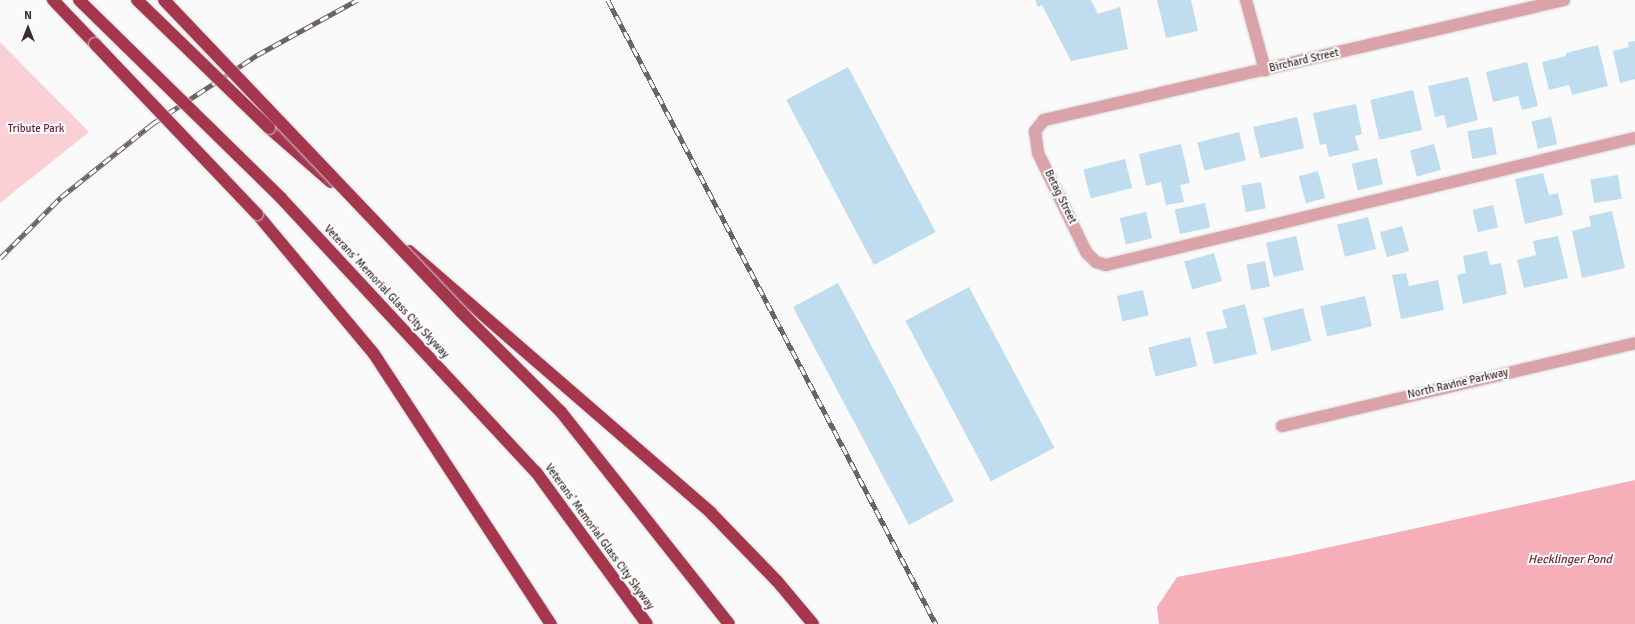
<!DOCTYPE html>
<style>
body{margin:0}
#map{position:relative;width:1635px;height:624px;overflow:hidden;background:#fafafa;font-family:Signika,sans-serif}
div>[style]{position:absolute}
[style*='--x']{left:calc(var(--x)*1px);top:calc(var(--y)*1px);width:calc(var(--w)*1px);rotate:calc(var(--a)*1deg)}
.green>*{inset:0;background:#fbd0d4}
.water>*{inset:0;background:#f6afb8}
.building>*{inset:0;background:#bfddef;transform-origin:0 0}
.roads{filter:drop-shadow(0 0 1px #d8d5d6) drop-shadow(0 0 1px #d8d5d6)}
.minor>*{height:12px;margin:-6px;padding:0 6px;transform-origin:6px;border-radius:6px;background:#d9a3a9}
.highway>*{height:12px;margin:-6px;padding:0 6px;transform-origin:6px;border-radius:6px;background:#a4374e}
.rail>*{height:4.5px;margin-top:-2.25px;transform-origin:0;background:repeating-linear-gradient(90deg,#fff 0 9px,#6d6264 0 18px);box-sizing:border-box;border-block:1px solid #6d6264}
.bridges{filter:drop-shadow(0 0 1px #d8d5d6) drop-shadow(0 0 1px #d8d5d6)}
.highway-bridge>*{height:12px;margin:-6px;padding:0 6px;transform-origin:6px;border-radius:6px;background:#a4374e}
span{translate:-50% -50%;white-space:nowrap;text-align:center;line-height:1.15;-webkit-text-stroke:4px #fff;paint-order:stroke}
.street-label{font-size:11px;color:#3c2e30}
.park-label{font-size:11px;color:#712032}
.water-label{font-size:12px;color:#752435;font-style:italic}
.north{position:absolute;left:8px;top:8px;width:40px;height:40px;-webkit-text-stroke:3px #fff;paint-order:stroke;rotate:0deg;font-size:11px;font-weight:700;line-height:16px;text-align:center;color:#3c2e30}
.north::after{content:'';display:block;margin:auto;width:14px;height:18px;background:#3c2e30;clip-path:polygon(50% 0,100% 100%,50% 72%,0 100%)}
</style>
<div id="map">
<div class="green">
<i style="clip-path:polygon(0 42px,89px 132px,0 203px)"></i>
</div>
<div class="water">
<i style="clip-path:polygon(1635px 480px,1635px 624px,1159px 624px,1157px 607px,1177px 577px,1294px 555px)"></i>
</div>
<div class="building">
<i style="clip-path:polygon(1035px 0,1091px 0,1098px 14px,1120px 7px,1128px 49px,1071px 61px,1042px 5px,1038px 7px)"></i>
<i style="clip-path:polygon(1157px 0,1191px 0,1198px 31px,1166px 38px)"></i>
<i style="clip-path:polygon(1635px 41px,1635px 79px,1620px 83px,1613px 51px,1629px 47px,1628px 42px)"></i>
<i style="clip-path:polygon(1598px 45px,1608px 86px,1572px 95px,1569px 85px,1549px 90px,1542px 62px,1566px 56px,1566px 53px)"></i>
<i style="clip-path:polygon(1527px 62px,1538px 106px,1522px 110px,1518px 96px,1493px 102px,1486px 72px)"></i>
<i style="left:848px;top:67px;width:187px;height:70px;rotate:62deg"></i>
<i style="clip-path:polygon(1468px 77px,1478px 120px,1447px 128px,1444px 115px,1435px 117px,1428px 86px)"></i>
<i style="left:1413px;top:90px;width:41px;height:44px;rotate:77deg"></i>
<i style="clip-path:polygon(1356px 104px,1362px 134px,1355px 136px,1359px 150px,1329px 157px,1326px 144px,1320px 145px,1313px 113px)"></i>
<i style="left:1297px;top:117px;width:32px;height:45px;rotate:77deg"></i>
<i style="left:1551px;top:117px;width:28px;height:20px;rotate:77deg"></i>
<i style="left:1492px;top:127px;width:28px;height:25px;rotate:80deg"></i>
<i style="left:1239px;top:132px;width:29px;height:43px;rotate:76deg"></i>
<i style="clip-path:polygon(1181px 144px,1190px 183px,1180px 185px,1184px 202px,1166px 205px,1161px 182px,1146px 186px,1139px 154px)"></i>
<i style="left:1434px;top:144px;width:27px;height:25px;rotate:75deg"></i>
<i style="left:1377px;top:158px;width:27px;height:26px;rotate:77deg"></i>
<i style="left:1125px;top:159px;width:30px;height:43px;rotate:76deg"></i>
<i style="left:1318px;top:171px;width:28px;height:20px;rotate:75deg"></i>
<i style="clip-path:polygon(1543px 173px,1549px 195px,1558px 193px,1563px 215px,1525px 224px,1515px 179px)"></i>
<i style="left:1618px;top:175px;width:24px;height:28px;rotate:81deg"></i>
<i style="left:1261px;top:182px;width:27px;height:20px;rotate:80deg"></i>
<i style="left:1205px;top:203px;width:25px;height:31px;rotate:78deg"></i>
<i style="left:1493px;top:205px;width:23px;height:21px;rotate:77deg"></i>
<i style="clip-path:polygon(1612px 211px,1625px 268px,1582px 278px,1572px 231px,1591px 226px,1589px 216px)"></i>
<i style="left:1146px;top:212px;width:27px;height:27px;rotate:77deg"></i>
<i style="left:1368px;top:217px;width:33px;height:32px;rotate:76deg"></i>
<i style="left:1402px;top:226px;width:26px;height:23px;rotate:74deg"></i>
<i style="left:1296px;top:236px;width:35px;height:31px;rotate:77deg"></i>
<i style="clip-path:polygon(1558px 236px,1568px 278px,1524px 288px,1517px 260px,1536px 255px,1533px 241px)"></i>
<i style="clip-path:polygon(1487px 251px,1490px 265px,1501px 263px,1507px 294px,1463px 304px,1457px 275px,1466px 273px,1463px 256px)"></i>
<i style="left:1214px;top:253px;width:29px;height:31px;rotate:74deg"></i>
<i style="left:1265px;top:261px;width:26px;height:19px;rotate:79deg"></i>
<i style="clip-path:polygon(1406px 273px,1409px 286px,1438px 280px,1444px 310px,1401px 319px,1392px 275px)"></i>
<i style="left:838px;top:283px;width:247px;height:51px;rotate:62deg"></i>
<i style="left:969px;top:287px;width:182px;height:72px;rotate:62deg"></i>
<i style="left:1143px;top:290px;width:26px;height:27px;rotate:77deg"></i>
<i style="left:1365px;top:296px;width:31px;height:46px;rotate:77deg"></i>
<i style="clip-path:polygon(1245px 304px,1257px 354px,1214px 364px,1206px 332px,1227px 328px,1222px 310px)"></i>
<i style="left:1303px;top:308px;width:34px;height:41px;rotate:76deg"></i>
<i style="left:1190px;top:337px;width:30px;height:43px;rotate:76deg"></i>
</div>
<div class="roads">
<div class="minor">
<i style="--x:1246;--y:0;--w:73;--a:74.8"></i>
<i style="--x:1564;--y:0;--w:534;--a:167.01"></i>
<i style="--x:1044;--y:120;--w:14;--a:129"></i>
<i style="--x:1035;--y:131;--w:22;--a:82"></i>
<i style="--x:1038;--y:153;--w:110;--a:64.1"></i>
<i style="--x:1086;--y:252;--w:14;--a:45"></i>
<i style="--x:1096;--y:262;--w:10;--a:17"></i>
<i style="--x:1106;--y:265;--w:544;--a:-13.5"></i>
<i style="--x:1282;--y:426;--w:363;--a:-13.2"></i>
</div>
<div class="highway">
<i style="--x:53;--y:0;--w:61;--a:46.3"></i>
<i style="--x:269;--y:128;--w:82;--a:41.1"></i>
<i style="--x:257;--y:214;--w:182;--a:50.1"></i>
<i style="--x:374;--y:354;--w:323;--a:56.8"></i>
<i style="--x:409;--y:251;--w:400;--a:40.9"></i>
<i style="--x:711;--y:513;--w:95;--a:45.9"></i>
<i style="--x:777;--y:581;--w:56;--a:50.1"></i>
</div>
</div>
<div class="rail">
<i style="--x:608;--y:0;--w:705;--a:62.27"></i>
<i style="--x:0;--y:258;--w:86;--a:-45"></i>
<i style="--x:61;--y:197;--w:117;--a:-38.7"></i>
<i style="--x:152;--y:124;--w:126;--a:-33.3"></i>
<i style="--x:257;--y:55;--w:114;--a:-28.8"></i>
</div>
<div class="bridges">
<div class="highway-bridge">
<i style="--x:79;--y:0;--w:283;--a:44.4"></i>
<i style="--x:281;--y:198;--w:374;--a:47.1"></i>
<i style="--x:536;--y:472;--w:188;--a:53.9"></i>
<i style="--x:137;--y:0;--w:184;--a:44.1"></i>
<i style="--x:164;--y:0;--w:431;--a:46.4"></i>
<i style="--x:461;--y:312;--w:141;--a:45"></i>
<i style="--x:561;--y:412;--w:270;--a:51.6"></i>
<i style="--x:95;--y:44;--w:235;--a:46.4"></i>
</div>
</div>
<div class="street-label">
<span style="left:1304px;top:61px;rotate:-13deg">Birchard Street</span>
<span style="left:1060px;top:197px;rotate:64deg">Betag Street</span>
<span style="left:386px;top:292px;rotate:47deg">Veterans' Memorial Glass City Skyway</span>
<span style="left:1458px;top:384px;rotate:-13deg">North Ravine Parkway</span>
<span style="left:599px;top:537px;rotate:54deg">Veterans' Memorial Glass City Skyway</span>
</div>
<div class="park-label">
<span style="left:36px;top:129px">Tribute Park</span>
</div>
<div class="water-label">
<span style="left:1570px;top:560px">Hecklinger Pond</span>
</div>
<div class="north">N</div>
</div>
